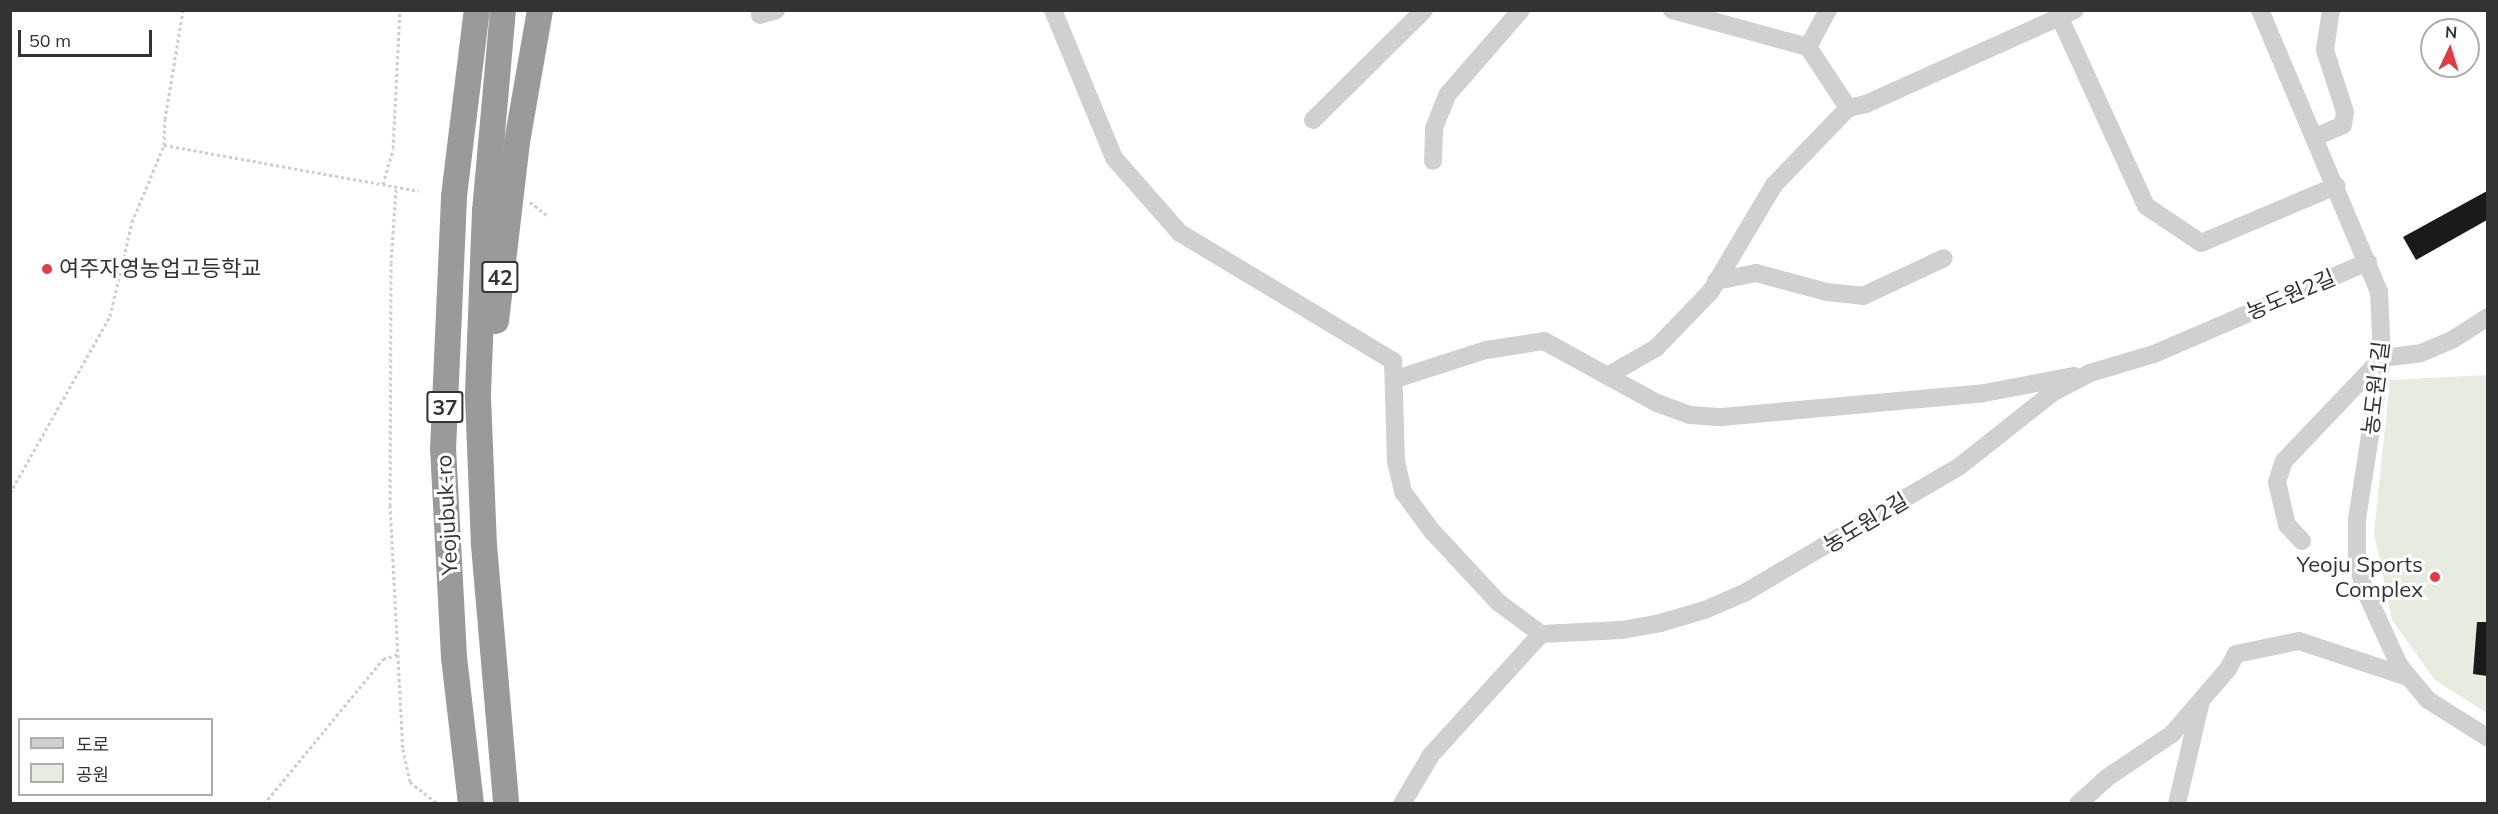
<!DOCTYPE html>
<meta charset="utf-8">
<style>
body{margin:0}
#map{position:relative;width:2498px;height:814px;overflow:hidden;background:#fff;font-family:Mulish,"Noto Sans KR",sans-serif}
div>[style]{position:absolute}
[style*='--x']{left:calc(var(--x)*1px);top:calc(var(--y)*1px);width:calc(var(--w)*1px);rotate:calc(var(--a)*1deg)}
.green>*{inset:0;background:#e6ecdf}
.building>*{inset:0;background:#1a1a1a}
.path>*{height:3px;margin-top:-1.5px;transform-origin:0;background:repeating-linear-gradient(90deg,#cdcdcd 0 3px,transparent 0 6px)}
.minor>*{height:18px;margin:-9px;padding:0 9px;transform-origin:9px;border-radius:9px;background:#d0d0d0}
.highway>*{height:26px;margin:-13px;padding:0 13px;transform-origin:13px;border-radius:13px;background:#9a9a9a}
.dots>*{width:16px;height:16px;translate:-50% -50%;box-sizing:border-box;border:3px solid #fff;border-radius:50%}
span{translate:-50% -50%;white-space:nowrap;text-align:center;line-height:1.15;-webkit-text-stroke:6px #fff;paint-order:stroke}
.shield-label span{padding:2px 4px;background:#fff;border:2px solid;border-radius:4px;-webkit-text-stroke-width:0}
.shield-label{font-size:21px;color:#333;font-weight:700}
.poi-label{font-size:22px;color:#333}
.left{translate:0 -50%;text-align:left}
.right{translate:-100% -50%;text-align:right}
.street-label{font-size:22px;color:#333}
.frame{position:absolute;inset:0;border:12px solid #333;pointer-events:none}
.legend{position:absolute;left:18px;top:718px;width:195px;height:78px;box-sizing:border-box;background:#fff;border:2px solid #adadad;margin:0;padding:8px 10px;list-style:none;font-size:18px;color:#333}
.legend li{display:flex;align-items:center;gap:12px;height:30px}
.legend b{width:30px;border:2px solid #adadad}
.north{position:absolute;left:2420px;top:18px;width:60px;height:60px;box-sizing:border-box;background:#fff;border:2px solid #adadad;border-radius:50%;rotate:4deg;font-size:16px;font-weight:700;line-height:24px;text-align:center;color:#333}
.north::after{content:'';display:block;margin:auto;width:21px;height:27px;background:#e63946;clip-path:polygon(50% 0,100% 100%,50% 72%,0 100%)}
.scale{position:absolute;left:18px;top:30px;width:134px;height:27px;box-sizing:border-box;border:3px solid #333;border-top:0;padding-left:8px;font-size:18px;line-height:21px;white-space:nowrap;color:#333;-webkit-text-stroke:4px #fff;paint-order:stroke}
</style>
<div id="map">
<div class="green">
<i style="clip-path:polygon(2487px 375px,2487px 713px,2435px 680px,2392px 620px,2374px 533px,2390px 380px)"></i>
</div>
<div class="building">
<i style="clip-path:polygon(2487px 191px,2487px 220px,2416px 260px,2403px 237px)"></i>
<i style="clip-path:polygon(2477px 622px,2487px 622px,2487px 676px,2473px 674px)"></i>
</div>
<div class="path">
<i style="--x:164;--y:145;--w:259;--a:10.2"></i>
<i style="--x:383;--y:184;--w:37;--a:-74"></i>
<i style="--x:393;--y:148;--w:138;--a:-87.1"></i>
<i style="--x:396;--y:189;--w:74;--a:93.9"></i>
<i style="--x:391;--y:263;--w:242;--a:90.2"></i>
<i style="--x:390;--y:505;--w:244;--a:87"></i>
<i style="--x:403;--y:749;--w:34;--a:78"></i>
<i style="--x:410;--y:782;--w:36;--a:38"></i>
<i style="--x:530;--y:202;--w:23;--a:38"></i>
<i style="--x:10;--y:493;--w:203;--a:-60.5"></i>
<i style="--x:110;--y:316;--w:97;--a:-76.8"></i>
<i style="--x:132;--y:222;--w:83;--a:-67.4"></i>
<i style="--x:164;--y:145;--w:26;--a:-88"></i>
<i style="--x:165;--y:119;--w:110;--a:-80.6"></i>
<i style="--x:264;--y:804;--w:188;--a:-50.6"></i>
<i style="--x:383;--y:659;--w:16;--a:-18"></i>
</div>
<div class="minor">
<i style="--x:1053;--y:10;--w:160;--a:67.6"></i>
<i style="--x:1114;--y:158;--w:100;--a:48.7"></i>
<i style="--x:1180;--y:233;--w:249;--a:31"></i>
<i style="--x:1393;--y:361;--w:100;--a:88.3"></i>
<i style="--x:1396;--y:461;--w:32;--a:77"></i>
<i style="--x:1403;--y:492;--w:49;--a:53.4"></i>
<i style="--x:1432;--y:531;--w:97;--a:47.1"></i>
<i style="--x:1498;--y:602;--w:54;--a:36.7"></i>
<i style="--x:1672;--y:10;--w:141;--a:15.2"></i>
<i style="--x:1808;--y:47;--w:42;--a:-61.6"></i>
<i style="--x:2260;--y:10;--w:306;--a:67.1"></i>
<i style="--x:2379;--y:292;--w:66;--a:87.4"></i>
<i style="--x:2382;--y:358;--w:164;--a:98.8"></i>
<i style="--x:2357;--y:520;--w:35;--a:90"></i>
<i style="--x:2357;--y:555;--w:32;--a:79"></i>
<i style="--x:2363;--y:586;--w:87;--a:65.5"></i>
<i style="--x:2399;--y:665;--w:45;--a:50.4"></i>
<i style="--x:2428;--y:700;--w:71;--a:32.3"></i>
<i style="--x:760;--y:15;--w:17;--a:-17"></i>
<i style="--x:2060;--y:18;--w:207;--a:65.4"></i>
<i style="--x:2146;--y:206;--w:66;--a:33.9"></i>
<i style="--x:2201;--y:243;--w:147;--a:-22.9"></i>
<i style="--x:1808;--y:47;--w:73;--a:56.7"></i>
<i style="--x:1313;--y:120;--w:156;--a:-44.7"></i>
<i style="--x:2315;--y:137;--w:30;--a:-23"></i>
<i style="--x:2343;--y:125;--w:13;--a:-81"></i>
<i style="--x:2345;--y:112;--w:65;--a:-107.9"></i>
<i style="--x:2325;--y:50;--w:40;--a:-81.5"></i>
<i style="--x:1433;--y:161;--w:33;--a:-88"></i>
<i style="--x:1434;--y:128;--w:37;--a:-68"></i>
<i style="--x:1448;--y:94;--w:111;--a:-49"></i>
<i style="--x:1716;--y:281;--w:41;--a:-11.3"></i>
<i style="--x:1756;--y:273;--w:73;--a:15"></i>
<i style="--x:1827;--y:292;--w:36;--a:6"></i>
<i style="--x:1863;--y:296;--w:89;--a:-25.1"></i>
<i style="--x:1607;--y:376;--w:56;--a:-29.7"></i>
<i style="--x:1656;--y:348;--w:79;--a:-46"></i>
<i style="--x:1711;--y:291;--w:123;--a:-59.3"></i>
<i style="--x:1774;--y:185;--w:107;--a:-46.1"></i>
<i style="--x:1848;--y:108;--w:18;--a:-13"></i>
<i style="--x:1866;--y:104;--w:229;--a:-24.2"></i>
<i style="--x:1396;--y:379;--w:95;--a:-17.9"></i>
<i style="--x:1486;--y:350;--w:59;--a:-8.8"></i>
<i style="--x:1544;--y:341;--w:129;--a:28.8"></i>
<i style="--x:1657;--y:403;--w:35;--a:20"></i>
<i style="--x:1690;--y:415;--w:32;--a:4"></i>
<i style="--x:1722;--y:417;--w:263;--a:-5.2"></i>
<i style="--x:1984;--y:393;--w:92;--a:-10.7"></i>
<i style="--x:2302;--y:541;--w:22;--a:-133"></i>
<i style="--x:2287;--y:525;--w:44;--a:-103.1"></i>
<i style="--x:2277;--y:482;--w:22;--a:-72"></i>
<i style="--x:2284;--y:461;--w:142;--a:-46.4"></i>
<i style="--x:2382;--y:358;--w:39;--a:-7"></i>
<i style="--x:2421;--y:353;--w:34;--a:-23"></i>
<i style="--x:2452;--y:340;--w:43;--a:-32.6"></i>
<i style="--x:1402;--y:804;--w:57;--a:-59.4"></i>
<i style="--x:1431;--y:755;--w:164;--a:-47.7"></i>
<i style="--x:1541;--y:634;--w:81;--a:-2.8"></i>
<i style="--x:1622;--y:630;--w:39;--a:-10"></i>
<i style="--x:1660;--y:623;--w:47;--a:-16.1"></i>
<i style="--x:1705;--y:610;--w:45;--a:-23.7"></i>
<i style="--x:1746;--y:592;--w:248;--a:-30.5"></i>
<i style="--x:1960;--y:466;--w:117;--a:-38.4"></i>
<i style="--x:2052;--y:393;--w:43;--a:-27.8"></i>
<i style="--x:2090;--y:373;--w:67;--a:-16.5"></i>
<i style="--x:2154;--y:354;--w:233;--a:-23.3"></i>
<i style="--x:2078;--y:804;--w:40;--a:-42"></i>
<i style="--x:2108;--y:777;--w:77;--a:-33.9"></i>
<i style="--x:2172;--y:734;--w:86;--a:-49.3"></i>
<i style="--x:2228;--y:669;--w:17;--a:-62"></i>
<i style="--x:2236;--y:654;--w:64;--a:-11.7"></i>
<i style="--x:2299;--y:641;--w:115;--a:18.3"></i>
<i style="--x:2177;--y:804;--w:102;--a:-76.9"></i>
</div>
<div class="highway">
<i style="--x:503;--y:10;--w:202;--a:95.1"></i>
<i style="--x:485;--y:211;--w:186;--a:92.2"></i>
<i style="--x:478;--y:397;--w:148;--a:87.7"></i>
<i style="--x:484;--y:545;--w:260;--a:85.1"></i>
<i style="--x:496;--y:321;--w:180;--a:-83.3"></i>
<i style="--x:517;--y:142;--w:134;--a:-80.1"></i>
<i style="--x:471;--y:804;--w:148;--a:-96.6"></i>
<i style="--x:454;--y:657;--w:207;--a:-93"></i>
<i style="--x:443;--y:450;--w:254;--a:-87.5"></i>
<i style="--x:454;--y:196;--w:187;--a:-83"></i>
</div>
<div class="dots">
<i style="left:47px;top:269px;background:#e63946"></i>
<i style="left:2435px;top:577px;background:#e63946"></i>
</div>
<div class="shield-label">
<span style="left:500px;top:277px">42</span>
<span style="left:445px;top:407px">37</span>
</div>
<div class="poi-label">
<span class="left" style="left:59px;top:269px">여주자영농업고등학교</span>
<span class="right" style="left:2423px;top:577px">Yeoju Sports<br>Complex</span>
</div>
<div class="street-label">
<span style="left:2291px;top:295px;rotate:-23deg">농도원2길</span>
<span style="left:2376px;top:388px;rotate:-83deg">농도원1길</span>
<span style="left:447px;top:515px;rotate:-93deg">Yeojubuk-ro</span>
<span style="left:1866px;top:523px;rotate:-31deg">농도원2길</span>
</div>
<div class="frame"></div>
<ul class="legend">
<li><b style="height:8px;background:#d0d0d0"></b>도로</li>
<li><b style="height:16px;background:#e6ecdf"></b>공원</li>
</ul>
<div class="north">N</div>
<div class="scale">50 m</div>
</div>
